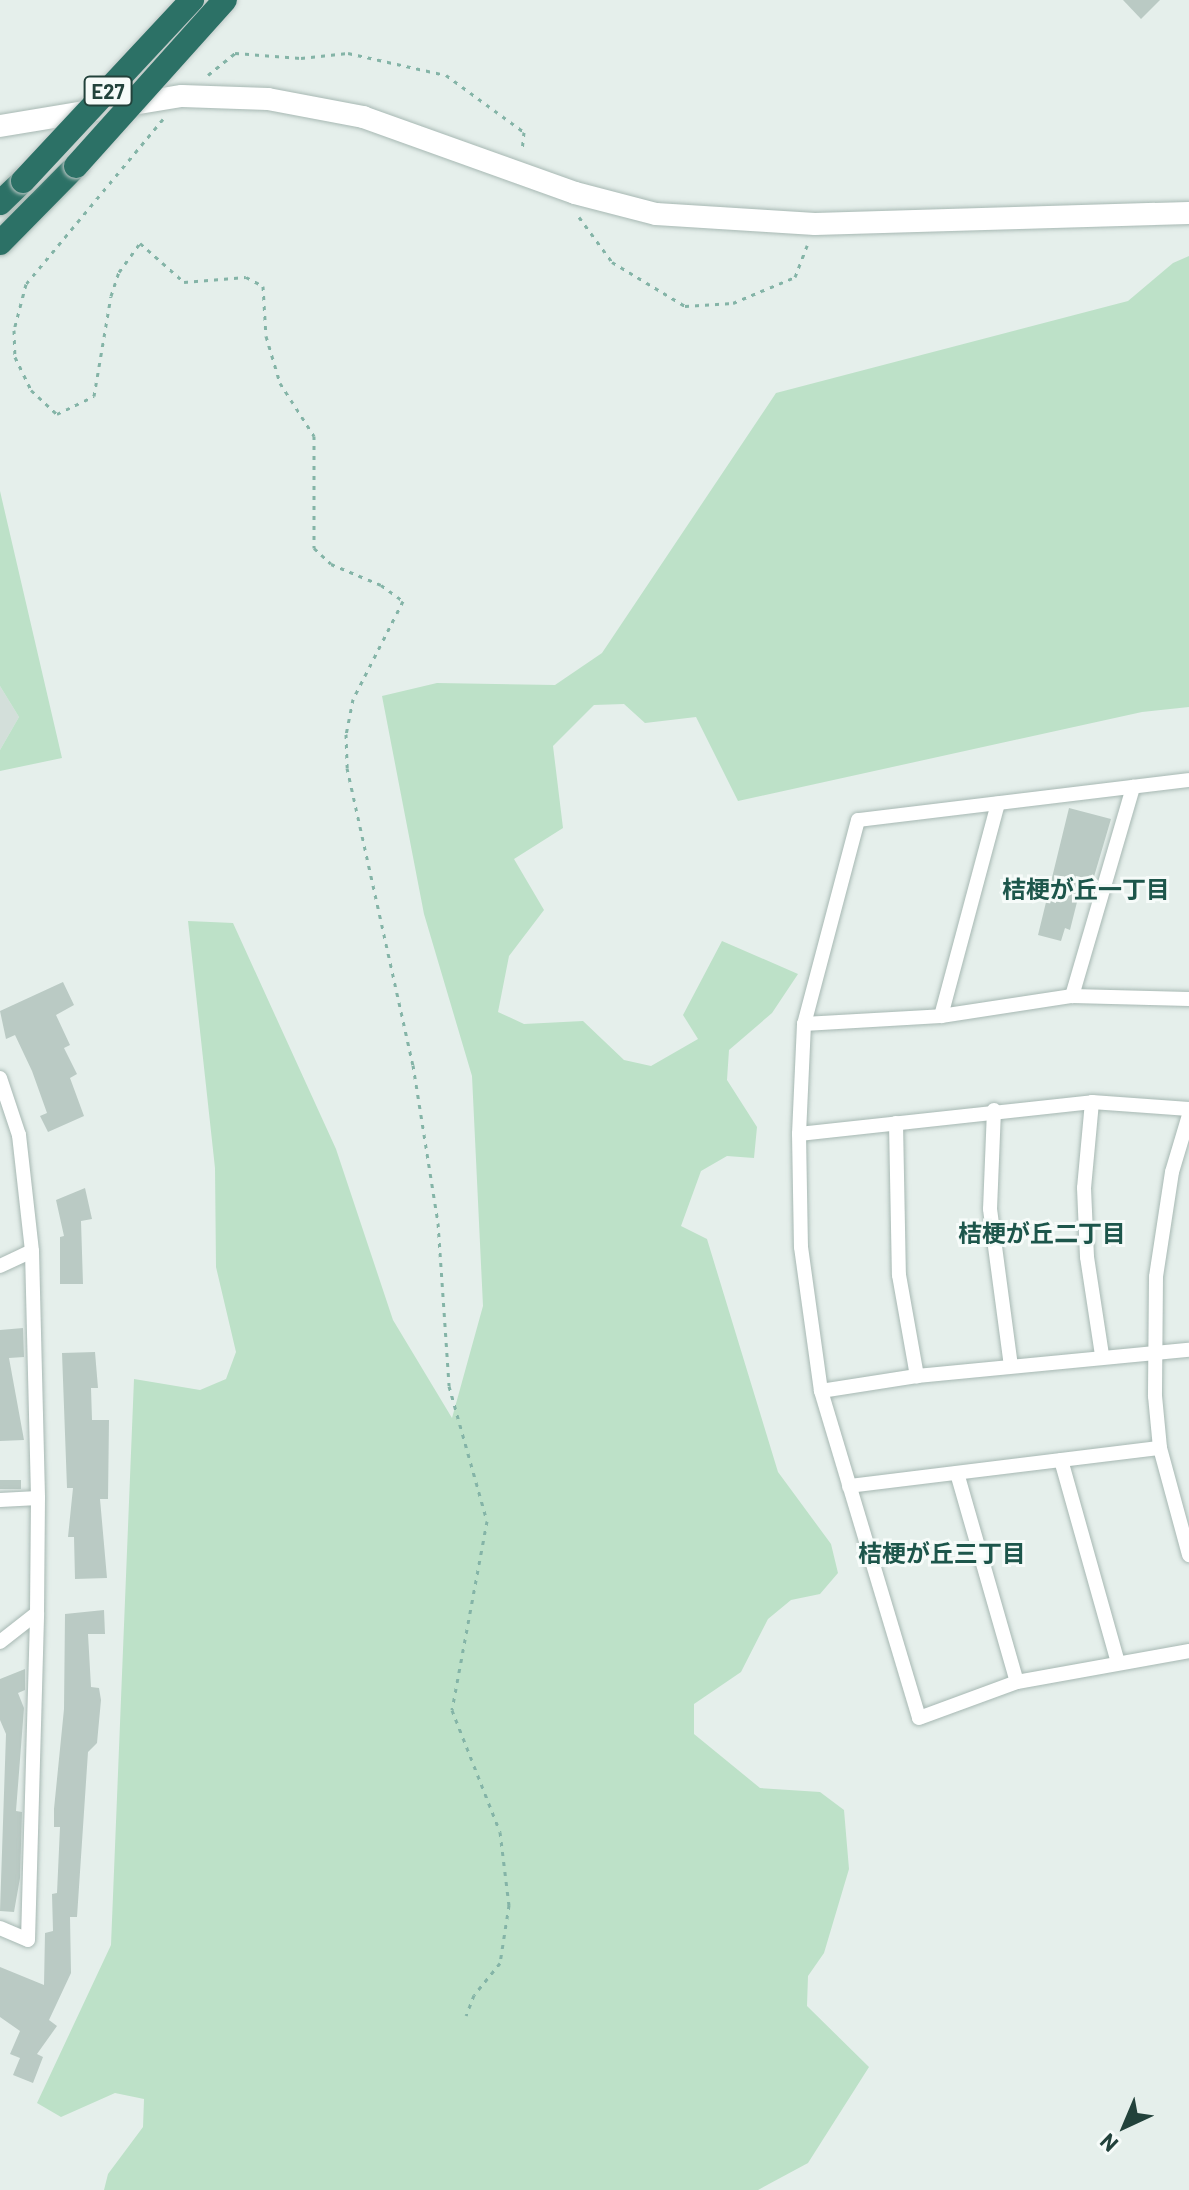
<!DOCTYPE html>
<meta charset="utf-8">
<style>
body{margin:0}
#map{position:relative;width:1189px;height:2190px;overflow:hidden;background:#e5efeb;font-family:Barlow,"Noto Sans JP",sans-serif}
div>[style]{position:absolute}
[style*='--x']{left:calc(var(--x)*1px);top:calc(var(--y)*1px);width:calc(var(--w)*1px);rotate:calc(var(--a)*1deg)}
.built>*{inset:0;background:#d3dfda}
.green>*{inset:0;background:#bde1c8}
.building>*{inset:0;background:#bacac4;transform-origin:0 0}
.path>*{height:3px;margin-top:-1.5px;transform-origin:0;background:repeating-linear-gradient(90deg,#84b4a7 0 4px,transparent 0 10px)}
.roads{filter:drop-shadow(0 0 2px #a7b8b3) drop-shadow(0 0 2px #a7b8b3)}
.street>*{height:14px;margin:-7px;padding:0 7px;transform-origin:7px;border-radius:7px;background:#fff}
.secondary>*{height:22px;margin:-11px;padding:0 11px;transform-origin:11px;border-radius:11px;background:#fff}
.highway>*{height:24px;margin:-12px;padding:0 12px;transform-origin:12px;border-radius:12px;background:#2c7166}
.bridges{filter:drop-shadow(0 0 2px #c1cac8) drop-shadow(0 0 2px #c1cac8)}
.highway-bridge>*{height:24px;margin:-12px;padding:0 12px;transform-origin:12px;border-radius:12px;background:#2c7166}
span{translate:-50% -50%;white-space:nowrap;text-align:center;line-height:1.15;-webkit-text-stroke:6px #f6fbf9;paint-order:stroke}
.shield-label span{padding:2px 6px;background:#f6fbf9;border:2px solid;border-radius:6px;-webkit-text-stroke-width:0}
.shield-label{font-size:20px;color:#22423b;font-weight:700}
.neighbourhood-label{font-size:24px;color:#1d564b;font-weight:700}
.north{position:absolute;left:1085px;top:2086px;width:80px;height:80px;-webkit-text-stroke:6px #f6fbf9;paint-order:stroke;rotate:224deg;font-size:22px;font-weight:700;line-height:32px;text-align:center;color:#22423b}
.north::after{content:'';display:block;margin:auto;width:28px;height:36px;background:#22423b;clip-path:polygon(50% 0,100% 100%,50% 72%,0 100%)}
</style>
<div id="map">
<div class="built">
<i style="clip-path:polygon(0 686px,19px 717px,0 750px)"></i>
</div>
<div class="green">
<i style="clip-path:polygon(1189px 256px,1189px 707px,1142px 712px,738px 801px,696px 717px,645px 723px,624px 704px,594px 705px,553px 746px,563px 828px,514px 859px,544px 910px,509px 956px,498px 1012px,524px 1024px,583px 1021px,624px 1060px,651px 1066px,698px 1039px,683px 1015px,722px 941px,798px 974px,772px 1013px,729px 1050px,727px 1080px,757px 1127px,754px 1158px,727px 1156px,701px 1171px,681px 1226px,707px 1239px,778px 1472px,831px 1544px,838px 1573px,820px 1594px,791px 1600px,768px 1619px,741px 1672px,694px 1704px,694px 1734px,760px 1788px,820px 1792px,844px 1810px,849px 1869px,824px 1953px,808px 1976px,807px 2006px,869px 2067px,808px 2163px,758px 2190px,104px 2190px,108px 2174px,143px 2127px,144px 2099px,115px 2093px,61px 2117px,37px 2103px,111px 1945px,134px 1379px,200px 1390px,226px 1379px,236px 1352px,216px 1267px,215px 1168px,188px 921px,233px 923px,336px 1149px,393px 1320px,452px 1418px,483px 1306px,472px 1076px,424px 914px,382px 696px,437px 683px,555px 685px,602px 653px,776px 393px,1128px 301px,1173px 263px)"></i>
<i style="clip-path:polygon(0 491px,62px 758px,0 771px,0 750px,19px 717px,0 686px)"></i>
</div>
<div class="building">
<i style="clip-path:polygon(1123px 0,1160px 0,1141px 19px)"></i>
<i style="clip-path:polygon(1069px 808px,1111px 819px,1093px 880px,1083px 878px,1070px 930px,1065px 928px,1061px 941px,1038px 935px)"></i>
<i style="clip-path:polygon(63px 982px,74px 1005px,56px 1015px,70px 1045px,64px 1048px,77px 1074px,70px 1078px,84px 1116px,48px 1132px,40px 1116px,47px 1113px,32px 1071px,15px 1035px,6px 1039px,0 1011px)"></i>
<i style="clip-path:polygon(85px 1188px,92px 1219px,81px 1221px,83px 1284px,60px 1284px,60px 1237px,64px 1236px,56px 1200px)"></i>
<i style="clip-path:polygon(23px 1328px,24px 1357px,9px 1358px,24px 1440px,0 1441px,0 1330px)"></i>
<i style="clip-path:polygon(95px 1352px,98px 1388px,91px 1388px,92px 1420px,109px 1420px,108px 1499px,100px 1499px,107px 1578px,75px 1579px,74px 1537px,68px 1537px,73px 1488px,67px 1488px,62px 1353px)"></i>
<i style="left:21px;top:1480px;width:9px;height:21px;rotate:90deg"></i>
<i style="clip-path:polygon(104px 1610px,105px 1634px,88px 1634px,91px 1687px,99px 1688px,101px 1700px,97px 1743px,88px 1752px,77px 1917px,70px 1917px,71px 1973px,49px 2020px,57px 2026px,37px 2054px,43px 2057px,33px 2083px,13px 2075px,20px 2058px,10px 2054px,20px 2031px,0 2017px,0 1967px,44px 1985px,45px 1933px,53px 1931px,52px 1894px,57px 1893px,60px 1827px,54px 1827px,54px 1809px,64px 1709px,65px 1614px)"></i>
<i style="clip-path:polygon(25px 1669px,25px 1690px,18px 1693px,24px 1708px,16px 1811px,22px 1812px,20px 1878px,14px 1912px,0 1911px,6px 1734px,0 1720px,0 1679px)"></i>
</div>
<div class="path">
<i style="--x:208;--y:75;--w:35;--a:-39"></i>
<i style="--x:235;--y:53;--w:66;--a:4.3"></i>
<i style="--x:301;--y:58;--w:47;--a:-6.1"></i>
<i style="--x:348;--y:53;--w:100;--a:12.7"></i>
<i style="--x:446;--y:75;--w:97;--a:36.2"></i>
<i style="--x:524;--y:132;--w:19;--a:96"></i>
<i style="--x:163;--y:119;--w:214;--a:129.7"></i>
<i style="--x:26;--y:284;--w:48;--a:104.6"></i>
<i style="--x:14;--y:330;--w:27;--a:88"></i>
<i style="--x:15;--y:357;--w:37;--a:64"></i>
<i style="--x:31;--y:390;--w:35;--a:43"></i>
<i style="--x:57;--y:414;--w:41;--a:-25.9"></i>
<i style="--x:94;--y:396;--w:101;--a:-80.4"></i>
<i style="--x:111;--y:296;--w:25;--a:-72"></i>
<i style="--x:119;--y:272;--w:36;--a:-54"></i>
<i style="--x:140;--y:243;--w:59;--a:41.6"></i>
<i style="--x:184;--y:282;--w:62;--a:-4.6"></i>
<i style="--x:246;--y:277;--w:19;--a:28"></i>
<i style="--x:263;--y:286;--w:50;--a:86.6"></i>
<i style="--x:266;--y:336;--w:49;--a:73.4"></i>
<i style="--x:280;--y:383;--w:63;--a:57.3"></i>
<i style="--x:314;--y:436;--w:112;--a:90"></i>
<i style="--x:314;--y:548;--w:23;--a:43"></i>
<i style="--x:331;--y:564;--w:54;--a:22.8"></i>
<i style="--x:381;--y:585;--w:27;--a:36"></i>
<i style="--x:403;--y:601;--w:110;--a:117"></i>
<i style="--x:353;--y:699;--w:36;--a:101"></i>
<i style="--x:346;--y:734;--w:34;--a:88"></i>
<i style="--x:347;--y:768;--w:304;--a:77.5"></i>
<i style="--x:413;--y:1065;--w:160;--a:81"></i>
<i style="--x:438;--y:1223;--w:163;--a:86.1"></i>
<i style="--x:449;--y:1386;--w:140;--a:74.3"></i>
<i style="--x:487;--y:1521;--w:192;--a:100.5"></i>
<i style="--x:452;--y:1710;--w:131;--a:68.5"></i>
<i style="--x:500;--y:1832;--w:74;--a:83"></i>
<i style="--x:509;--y:1905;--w:59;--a:98.8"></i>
<i style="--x:500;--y:1963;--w:41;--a:129.1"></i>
<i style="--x:474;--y:1995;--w:22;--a:111"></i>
<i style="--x:579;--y:217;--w:56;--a:53.7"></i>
<i style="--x:612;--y:262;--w:85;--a:31.1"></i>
<i style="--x:685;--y:306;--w:48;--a:-3.6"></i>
<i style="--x:733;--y:303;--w:67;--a:-22.8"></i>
<i style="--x:795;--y:277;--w:34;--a:-69"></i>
</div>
<div class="roads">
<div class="street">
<i style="--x:1189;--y:780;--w:333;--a:173.1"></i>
<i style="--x:858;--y:820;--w:211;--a:104.8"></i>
<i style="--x:804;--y:1024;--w:110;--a:92.6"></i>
<i style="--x:799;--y:1134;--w:113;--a:89"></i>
<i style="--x:801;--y:1247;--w:145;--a:82.1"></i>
<i style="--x:821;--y:1391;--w:341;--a:73.3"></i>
<i style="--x:919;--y:1718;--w:104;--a:-20.2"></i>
<i style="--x:1017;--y:1682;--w:175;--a:-10.2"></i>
<i style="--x:1072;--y:996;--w:218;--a:-73.7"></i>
<i style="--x:941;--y:1016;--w:220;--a:-75"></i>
<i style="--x:804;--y:1024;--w:137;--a:-3.3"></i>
<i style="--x:941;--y:1016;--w:133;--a:-8.7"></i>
<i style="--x:1072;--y:996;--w:117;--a:1.5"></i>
<i style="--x:0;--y:1078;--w:60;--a:71.6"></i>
<i style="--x:19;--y:1135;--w:117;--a:83.6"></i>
<i style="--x:32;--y:1251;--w:247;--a:88.6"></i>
<i style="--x:38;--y:1498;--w:115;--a:90.5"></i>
<i style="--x:37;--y:1613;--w:47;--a:141.9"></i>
<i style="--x:1092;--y:1102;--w:86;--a:95.3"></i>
<i style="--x:1084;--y:1188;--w:69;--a:87.5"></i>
<i style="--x:1087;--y:1257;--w:99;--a:81.3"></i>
<i style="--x:994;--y:1110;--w:99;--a:92.3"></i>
<i style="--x:990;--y:1209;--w:158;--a:82.4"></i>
<i style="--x:1189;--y:1115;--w:59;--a:106.6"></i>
<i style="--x:1172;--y:1172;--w:106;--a:98.7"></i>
<i style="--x:1156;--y:1277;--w:119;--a:90.5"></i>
<i style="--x:1155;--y:1396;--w:52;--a:84.5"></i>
<i style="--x:1160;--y:1448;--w:111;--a:74.8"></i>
<i style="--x:896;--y:1123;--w:152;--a:88.9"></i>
<i style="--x:899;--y:1275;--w:103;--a:79.9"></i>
<i style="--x:799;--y:1134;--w:295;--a:-6.2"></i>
<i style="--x:1092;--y:1102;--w:97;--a:4.1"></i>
<i style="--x:0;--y:1266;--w:35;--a:-25"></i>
<i style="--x:821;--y:1391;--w:97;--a:-8.9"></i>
<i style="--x:917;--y:1376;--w:273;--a:-5.5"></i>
<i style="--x:1061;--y:1460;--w:211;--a:74.3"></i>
<i style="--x:957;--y:1473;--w:217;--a:74"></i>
<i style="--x:849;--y:1486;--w:313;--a:-7"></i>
<i style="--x:0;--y:1500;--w:38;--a:-3"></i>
<i style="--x:0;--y:1928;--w:30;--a:23"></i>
<i style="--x:28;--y:1940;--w:327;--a:-88.4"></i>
</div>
<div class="secondary">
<i style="--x:0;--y:126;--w:184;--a:-9.4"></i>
<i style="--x:182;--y:96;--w:86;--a:2"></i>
<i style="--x:268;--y:99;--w:97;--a:10.7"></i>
<i style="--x:363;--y:117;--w:225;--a:19.7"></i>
<i style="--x:575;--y:193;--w:84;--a:14.5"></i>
<i style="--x:656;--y:214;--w:159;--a:3.6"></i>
<i style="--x:815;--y:224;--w:374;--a:-1.7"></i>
</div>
<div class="highway">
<i style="--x:0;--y:203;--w:32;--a:-44"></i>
<i style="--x:0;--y:243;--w:108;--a:-45.4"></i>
</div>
</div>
<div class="bridges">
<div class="highway-bridge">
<i style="--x:76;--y:166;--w:223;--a:-48.1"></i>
<i style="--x:23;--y:181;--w:248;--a:-47"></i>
</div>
</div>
<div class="shield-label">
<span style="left:108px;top:91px">E27</span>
</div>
<div class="neighbourhood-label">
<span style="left:1086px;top:889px">桔梗が丘一丁目</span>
<span style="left:1042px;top:1233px">桔梗が丘二丁目</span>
<span style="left:942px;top:1553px">桔梗が丘三丁目</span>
</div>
<div class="north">N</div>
</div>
